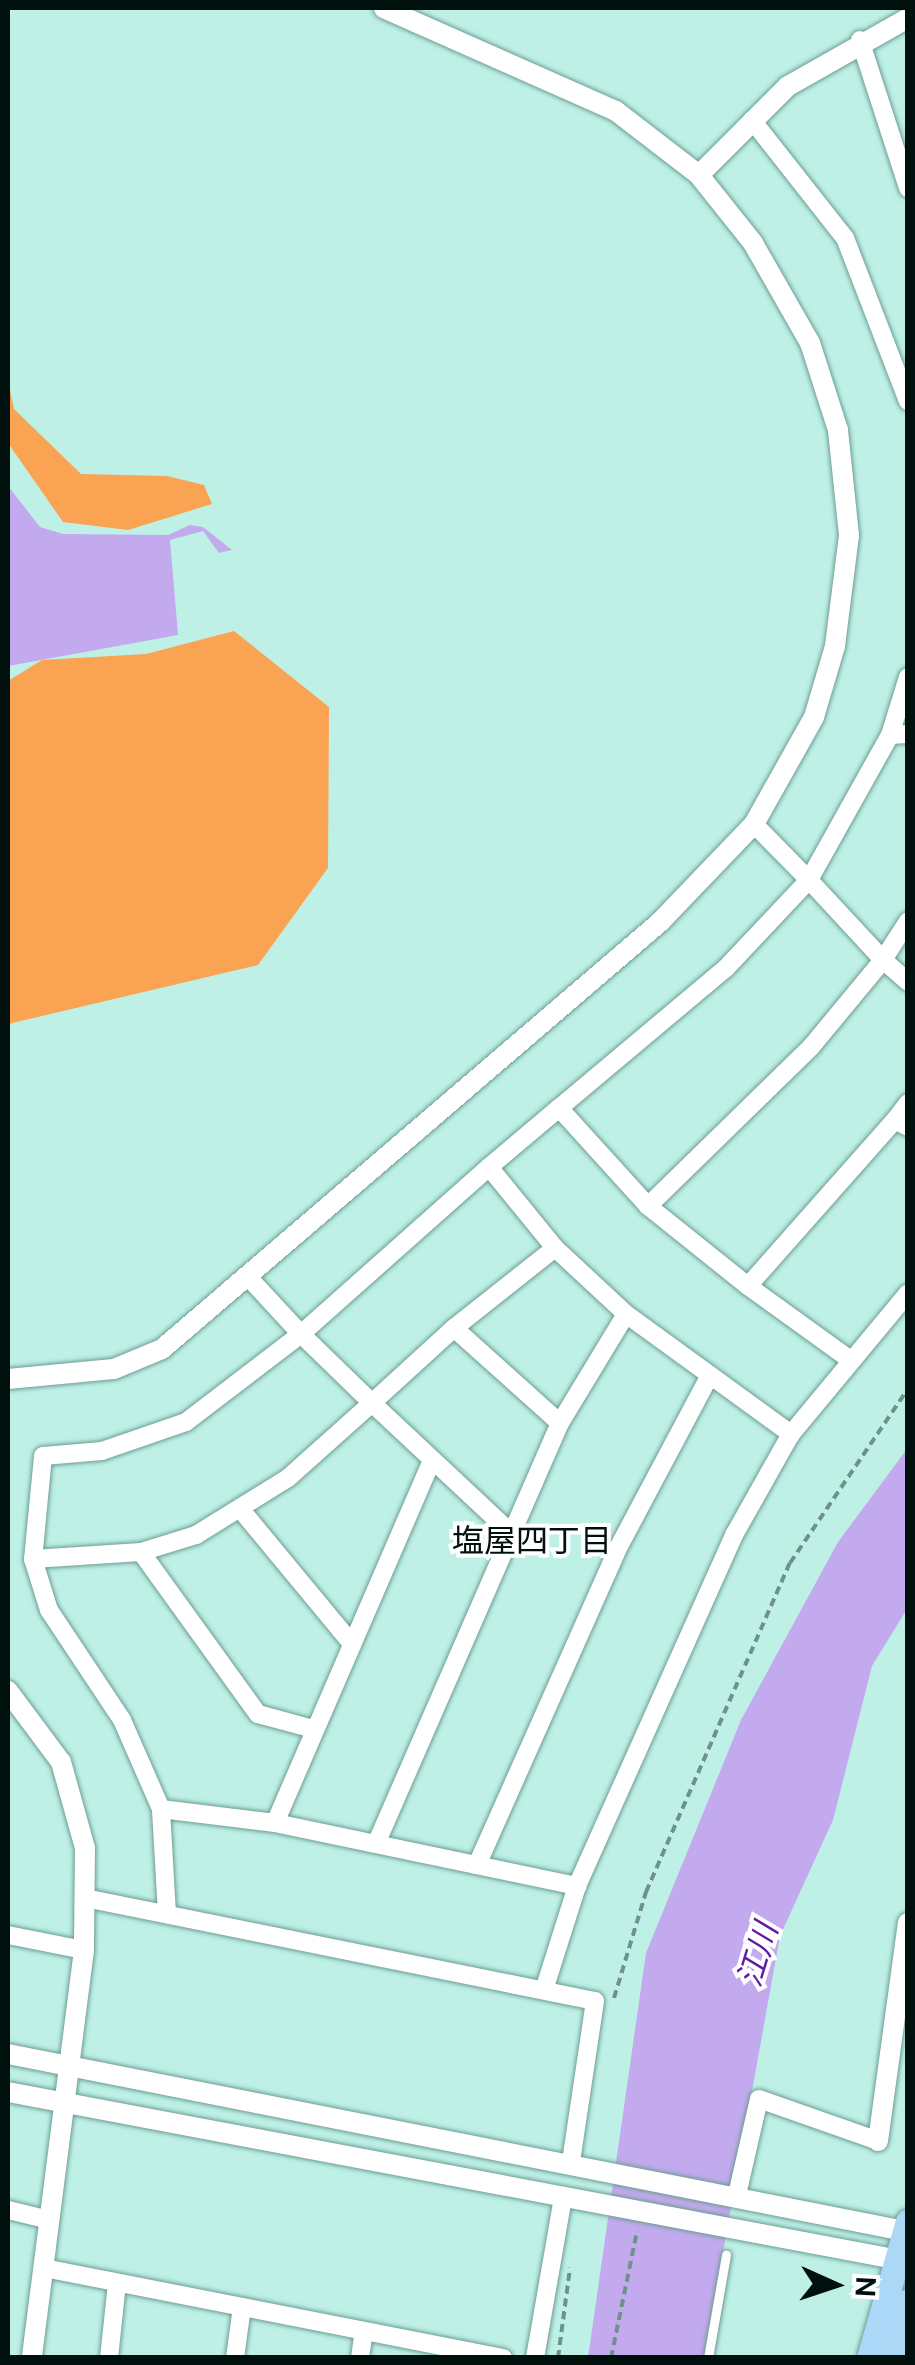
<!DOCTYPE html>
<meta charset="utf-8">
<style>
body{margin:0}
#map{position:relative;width:915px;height:2365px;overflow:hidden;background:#bef0e6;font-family:"DM Sans","Noto Sans JP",sans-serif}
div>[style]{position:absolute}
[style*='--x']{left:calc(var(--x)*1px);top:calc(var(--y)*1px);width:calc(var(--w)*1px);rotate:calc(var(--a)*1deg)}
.green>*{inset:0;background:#faa352}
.water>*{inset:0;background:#c3aaee}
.path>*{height:4px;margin-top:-2px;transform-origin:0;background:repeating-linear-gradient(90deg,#6e928b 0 8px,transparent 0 13px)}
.roads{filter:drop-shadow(0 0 2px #6d9d94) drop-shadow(0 0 2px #6d9d94)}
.service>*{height:9px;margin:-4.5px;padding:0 4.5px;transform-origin:4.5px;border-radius:4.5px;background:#fff}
.minor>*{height:18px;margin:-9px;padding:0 9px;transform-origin:9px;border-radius:9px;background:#fff}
.tertiary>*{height:20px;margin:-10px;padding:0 10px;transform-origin:10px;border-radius:10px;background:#fff}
.primary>*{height:25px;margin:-12.5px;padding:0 12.5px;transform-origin:12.5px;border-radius:12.5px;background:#acd8f7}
span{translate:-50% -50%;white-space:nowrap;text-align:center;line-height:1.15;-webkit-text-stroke:8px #fff;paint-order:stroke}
.neighbourhood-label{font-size:32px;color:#00100d}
.water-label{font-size:32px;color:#601ba2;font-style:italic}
.frame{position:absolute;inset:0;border:10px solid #00100d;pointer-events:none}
.north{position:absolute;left:785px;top:2235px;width:100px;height:100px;-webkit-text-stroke:8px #fff;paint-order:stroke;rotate:93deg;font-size:28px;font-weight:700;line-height:40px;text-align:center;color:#00100d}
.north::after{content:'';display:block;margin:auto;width:35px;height:45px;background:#00100d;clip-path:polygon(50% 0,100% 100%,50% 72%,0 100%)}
</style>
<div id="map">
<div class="green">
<i style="clip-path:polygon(8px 380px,14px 409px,81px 474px,167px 476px,204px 485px,212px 504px,128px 530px,63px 522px,8px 443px)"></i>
<i style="clip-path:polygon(234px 631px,329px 707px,328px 868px,258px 965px,8px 1024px,8px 681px,42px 660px,146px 654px)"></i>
</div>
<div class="water">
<i style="clip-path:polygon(8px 486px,40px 527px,63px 534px,168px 535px,190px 525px,203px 527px,232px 550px,219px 553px,203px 531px,170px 540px,178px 635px,8px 666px)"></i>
<i style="clip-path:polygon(907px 1449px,907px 1609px,872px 1666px,833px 1820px,780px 1936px,704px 2357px,588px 2358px,646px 1953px,741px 1720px,838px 1542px)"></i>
</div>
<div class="path">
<i style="--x:614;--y:1998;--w:111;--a:-73.2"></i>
<i style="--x:646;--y:1892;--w:359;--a:-66.4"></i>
<i style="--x:790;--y:1563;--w:210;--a:-55.9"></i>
<i style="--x:558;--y:2358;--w:91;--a:-82.4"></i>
<i style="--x:611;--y:2358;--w:130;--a:-78.4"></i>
</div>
<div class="roads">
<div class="service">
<i style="--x:708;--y:2358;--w:105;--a:-80.1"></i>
</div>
<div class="minor">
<i style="--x:860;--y:40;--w:156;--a:72"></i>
<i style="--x:752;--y:120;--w:150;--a:51.8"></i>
<i style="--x:845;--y:238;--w:175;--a:68.9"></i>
<i style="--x:908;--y:677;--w:61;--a:107.2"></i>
<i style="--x:890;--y:735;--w:18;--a:-3"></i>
<i style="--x:890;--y:735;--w:166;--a:119.2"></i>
<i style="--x:809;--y:880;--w:109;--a:47.2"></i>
<i style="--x:883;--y:960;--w:113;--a:129.6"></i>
<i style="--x:811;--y:1047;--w:228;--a:135.7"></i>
<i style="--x:648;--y:1206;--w:128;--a:38.7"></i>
<i style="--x:748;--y:1286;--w:222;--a:-48.5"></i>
<i style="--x:908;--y:921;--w:46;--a:122.7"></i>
<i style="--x:883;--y:960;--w:33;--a:41"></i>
<i style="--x:908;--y:1103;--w:21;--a:127"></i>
<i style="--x:895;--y:1120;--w:15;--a:28"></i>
<i style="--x:559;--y:1108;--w:92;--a:139.9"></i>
<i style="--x:489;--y:1167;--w:104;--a:50.8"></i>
<i style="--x:555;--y:1248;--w:97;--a:42.9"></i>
<i style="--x:626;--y:1314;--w:204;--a:36"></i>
<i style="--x:648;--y:1206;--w:132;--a:-132.2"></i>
<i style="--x:559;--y:1108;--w:218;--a:-40"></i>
<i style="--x:726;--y:968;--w:121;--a:-46.7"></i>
<i style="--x:809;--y:880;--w:78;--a:-134.5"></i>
<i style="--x:555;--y:1248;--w:129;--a:141.6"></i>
<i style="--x:454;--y:1328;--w:142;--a:41.9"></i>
<i style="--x:250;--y:1279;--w:75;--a:47.2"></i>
<i style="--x:301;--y:1334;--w:145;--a:142.6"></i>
<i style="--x:186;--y:1422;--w:89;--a:161"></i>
<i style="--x:102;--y:1451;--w:59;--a:175.2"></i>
<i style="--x:43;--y:1456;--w:103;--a:95.5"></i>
<i style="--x:33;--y:1559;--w:108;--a:-3.7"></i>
<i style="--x:141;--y:1552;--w:58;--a:-17.2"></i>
<i style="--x:196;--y:1535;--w:108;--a:-31.8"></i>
<i style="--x:288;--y:1478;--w:113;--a:-41.8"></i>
<i style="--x:372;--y:1403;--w:99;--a:-135.8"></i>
<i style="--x:301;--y:1334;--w:251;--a:-41.6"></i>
<i style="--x:748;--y:1286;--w:123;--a:35.8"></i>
<i style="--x:454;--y:1328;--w:111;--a:137.6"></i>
<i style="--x:372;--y:1403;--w:192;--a:43.1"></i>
<i style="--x:242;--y:1511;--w:173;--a:50.4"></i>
<i style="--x:141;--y:1552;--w:200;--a:54.2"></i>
<i style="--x:258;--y:1714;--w:54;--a:15.1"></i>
<i style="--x:33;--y:1559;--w:53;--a:72.6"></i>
<i style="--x:49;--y:1610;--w:132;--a:56.4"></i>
<i style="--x:122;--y:1720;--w:97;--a:66.3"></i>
<i style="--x:275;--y:1823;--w:395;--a:-66.6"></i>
<i style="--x:376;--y:1844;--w:459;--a:-66.4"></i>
<i style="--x:560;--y:1423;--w:127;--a:-58.8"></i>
<i style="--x:477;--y:1865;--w:345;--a:-66"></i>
<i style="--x:617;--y:1550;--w:198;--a:-62"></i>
<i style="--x:577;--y:1886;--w:385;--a:-65.9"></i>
<i style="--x:734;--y:1535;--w:116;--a:-60.6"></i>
<i style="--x:791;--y:1434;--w:183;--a:-50.3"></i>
<i style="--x:85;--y:1898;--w:520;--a:11.42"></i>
<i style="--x:595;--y:2001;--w:162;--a:98.5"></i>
<i style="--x:167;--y:1914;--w:105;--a:-93.3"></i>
<i style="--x:161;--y:1809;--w:115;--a:7"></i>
<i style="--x:275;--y:1823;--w:309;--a:11.8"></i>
<i style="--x:577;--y:1886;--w:109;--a:107.6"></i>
<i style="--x:8;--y:1935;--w:77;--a:11.2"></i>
<i style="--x:737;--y:2195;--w:98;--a:-77.1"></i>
<i style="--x:759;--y:2099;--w:126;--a:19.4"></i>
<i style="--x:8;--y:2210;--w:42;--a:13.7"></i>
<i style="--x:44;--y:2268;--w:468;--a:11.1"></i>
<i style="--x:109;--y:2358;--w:75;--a:-83.9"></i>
<i style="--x:235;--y:2358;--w:51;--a:-82.2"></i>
<i style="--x:360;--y:2358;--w:27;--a:-82"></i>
<i style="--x:535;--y:2358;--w:163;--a:-80.1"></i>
</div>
<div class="tertiary">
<i style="--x:699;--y:175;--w:126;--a:-45"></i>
<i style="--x:788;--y:86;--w:138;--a:-29.5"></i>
<i style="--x:8;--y:1379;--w:106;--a:-5.4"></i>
<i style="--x:114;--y:1369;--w:52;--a:-22.6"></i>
<i style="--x:162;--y:1349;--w:656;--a:-40.61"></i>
<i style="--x:660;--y:922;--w:136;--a:-46.2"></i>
<i style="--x:754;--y:824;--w:123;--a:-60.7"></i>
<i style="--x:814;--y:717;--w:74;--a:-73.5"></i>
<i style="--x:835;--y:646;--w:112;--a:-82.8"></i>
<i style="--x:849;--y:535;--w:106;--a:-96"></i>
<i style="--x:838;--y:430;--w:91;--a:-107.8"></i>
<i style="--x:810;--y:343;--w:115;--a:-119.7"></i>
<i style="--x:753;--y:243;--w:87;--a:-128.5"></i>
<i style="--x:699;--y:175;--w:105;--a:-142.4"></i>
<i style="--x:616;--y:111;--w:254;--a:-156.1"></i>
<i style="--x:8;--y:1691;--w:89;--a:53.3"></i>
<i style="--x:61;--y:1762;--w:89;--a:74.4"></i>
<i style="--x:85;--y:1848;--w:102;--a:90.6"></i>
<i style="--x:84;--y:1950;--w:411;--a:97.3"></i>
<i style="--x:8;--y:2054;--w:913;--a:11.17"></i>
<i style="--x:8;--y:2092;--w:902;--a:10.67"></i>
<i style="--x:878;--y:2141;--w:220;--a:-82.2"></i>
</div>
<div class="primary">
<i style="--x:869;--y:2358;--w:142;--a:-74.1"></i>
<i style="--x:893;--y:2358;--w:59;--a:-75.3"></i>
</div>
</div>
<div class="neighbourhood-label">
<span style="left:532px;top:1541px">塩屋四丁目</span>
</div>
<div class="water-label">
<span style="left:758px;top:1955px;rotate:-73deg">江川</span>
</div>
<div class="frame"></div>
<div class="north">N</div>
</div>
